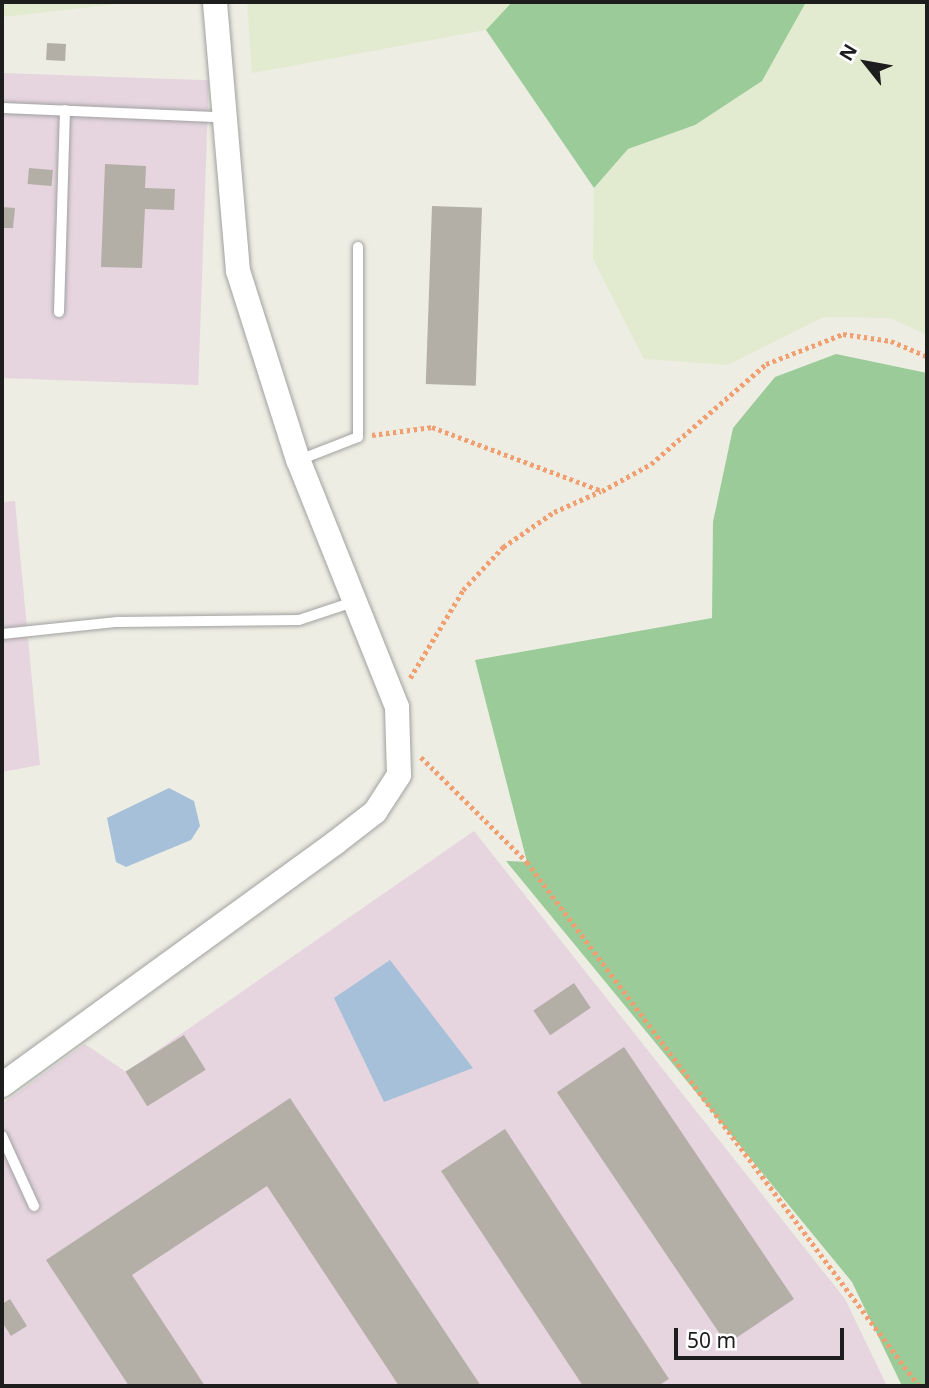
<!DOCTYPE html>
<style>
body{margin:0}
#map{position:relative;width:929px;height:1388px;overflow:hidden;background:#edede3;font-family:"Noto Sans",sans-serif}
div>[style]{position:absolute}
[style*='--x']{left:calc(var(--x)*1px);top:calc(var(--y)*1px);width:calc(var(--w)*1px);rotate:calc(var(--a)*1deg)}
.industrial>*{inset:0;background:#e6d5df;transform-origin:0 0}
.farmland>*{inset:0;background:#e2ebcf}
.forest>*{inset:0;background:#9ccb9a}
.water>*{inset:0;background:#a6c0d9}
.building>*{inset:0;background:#b3afa6;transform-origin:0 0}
.path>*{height:4.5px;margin-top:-2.25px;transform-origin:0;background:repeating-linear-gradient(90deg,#f19f70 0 3.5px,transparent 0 7px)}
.roads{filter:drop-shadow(0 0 2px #a1a1a1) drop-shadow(0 0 2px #a1a1a1)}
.service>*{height:10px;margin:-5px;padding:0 5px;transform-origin:5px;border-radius:5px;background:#fff}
.tertiary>*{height:24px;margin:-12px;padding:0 12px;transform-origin:12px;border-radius:12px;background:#fff}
span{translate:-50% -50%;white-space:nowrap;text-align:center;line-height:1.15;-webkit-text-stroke:5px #fff;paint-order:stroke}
.frame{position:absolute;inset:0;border:4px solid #1d1d1d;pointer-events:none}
.north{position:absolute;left:831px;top:28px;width:70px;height:70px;-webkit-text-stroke:5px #fff;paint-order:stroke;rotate:301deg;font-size:19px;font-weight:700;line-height:28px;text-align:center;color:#1d1d1d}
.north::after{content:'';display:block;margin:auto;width:24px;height:32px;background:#1d1d1d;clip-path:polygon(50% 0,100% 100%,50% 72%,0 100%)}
.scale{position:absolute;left:674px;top:1328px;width:170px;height:32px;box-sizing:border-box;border:4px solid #1d1d1d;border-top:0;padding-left:9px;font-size:21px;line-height:24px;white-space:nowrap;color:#1d1d1d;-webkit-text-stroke:5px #fff;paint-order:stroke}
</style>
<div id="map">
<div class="industrial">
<i style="left:2px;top:73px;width:207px;height:305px;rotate:2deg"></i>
<i style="clip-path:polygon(15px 501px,40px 765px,2px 772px,2px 502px)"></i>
<i style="clip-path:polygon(474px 831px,845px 1299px,887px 1386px,2px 1386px,2px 1104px,85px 1044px,126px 1072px)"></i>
</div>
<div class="farmland">
<i style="clip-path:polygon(2px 2px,136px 2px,2px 17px)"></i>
<i style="clip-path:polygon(247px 2px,512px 2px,486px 30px,252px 73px)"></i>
<i style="clip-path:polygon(806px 2px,927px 2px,927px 335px,890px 318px,824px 317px,728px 365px,644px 359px,593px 259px,594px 188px,628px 149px,695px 125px)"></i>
</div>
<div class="forest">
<i style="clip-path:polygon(512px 2px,806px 2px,762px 81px,695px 125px,628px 149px,594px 188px,486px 30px)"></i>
<i style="clip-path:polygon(836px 354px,927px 373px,927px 1386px,902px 1386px,852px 1282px,506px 861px,527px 862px,475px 660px,712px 618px,713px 522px,733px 428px,775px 377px)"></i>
</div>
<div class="water">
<i style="clip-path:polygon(169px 788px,194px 801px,200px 826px,191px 840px,126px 867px,116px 862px,107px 818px)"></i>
<i style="clip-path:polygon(390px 960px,473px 1068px,384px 1102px,334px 998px)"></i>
</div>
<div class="building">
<i style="left:47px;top:43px;width:19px;height:17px;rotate:3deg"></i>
<i style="clip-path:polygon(105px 164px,146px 166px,145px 188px,175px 189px,174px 210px,145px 209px,142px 268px,101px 267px)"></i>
<i style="left:29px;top:168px;width:24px;height:16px;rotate:5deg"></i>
<i style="left:432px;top:206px;width:50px;height:178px;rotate:2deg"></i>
<i style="clip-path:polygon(2px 207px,15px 208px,13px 228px,2px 228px)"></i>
<i style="left:574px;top:983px;width:30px;height:49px;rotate:56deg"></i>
<i style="left:184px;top:1035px;width:41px;height:69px;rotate:58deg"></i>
<i style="left:624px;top:1047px;width:304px;height:81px;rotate:56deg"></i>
<i style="clip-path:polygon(290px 1098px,323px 1148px,481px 1386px,399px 1386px,267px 1186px,132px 1275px,205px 1386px,129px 1386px,46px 1260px)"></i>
<i style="clip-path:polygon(505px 1129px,669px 1379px,658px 1386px,583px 1386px,441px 1171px)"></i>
<i style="clip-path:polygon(10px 1299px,27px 1326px,11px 1336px,2px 1322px,2px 1304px)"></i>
</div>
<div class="path">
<i style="--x:372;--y:435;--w:61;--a:-7.6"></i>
<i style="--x:432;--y:427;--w:182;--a:20.6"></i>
<i style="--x:602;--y:491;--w:56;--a:-28.9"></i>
<i style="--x:651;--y:464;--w:152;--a:-41"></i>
<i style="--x:766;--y:364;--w:83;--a:-21.3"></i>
<i style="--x:843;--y:334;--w:49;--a:8.3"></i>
<i style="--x:891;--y:341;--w:39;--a:23"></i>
<i style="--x:410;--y:678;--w:103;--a:-58.9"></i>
<i style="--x:463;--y:590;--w:59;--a:-47.1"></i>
<i style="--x:503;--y:547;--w:62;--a:-34.5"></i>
<i style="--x:554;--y:512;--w:51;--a:-24.1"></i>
<i style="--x:421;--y:757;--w:149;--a:44.7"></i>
<i style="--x:527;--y:862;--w:654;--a:53.2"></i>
</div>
<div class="roads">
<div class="service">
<i style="--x:2;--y:108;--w:219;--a:2.4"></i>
<i style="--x:59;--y:312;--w:202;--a:-88.3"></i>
<i style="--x:299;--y:460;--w:63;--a:-21.3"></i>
<i style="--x:358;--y:437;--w:190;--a:-90"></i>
<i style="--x:2;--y:634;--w:116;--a:-6"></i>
<i style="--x:117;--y:622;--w:182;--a:-0.6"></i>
<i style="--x:299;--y:620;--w:54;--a:-18.4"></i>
<i style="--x:2;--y:1136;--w:77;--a:65.4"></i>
</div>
<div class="tertiary">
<i style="--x:2;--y:1085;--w:412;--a:-36"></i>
<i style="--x:335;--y:843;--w:51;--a:-37.8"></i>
<i style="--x:375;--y:812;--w:44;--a:-57"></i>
<i style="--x:399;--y:775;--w:68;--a:-91.7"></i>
<i style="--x:397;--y:707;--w:266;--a:-111.8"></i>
<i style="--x:298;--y:460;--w:198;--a:-107.6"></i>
<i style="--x:238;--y:271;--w:270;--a:-94.9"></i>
</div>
</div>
<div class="frame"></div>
<div class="north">N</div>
<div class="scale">50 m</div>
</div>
